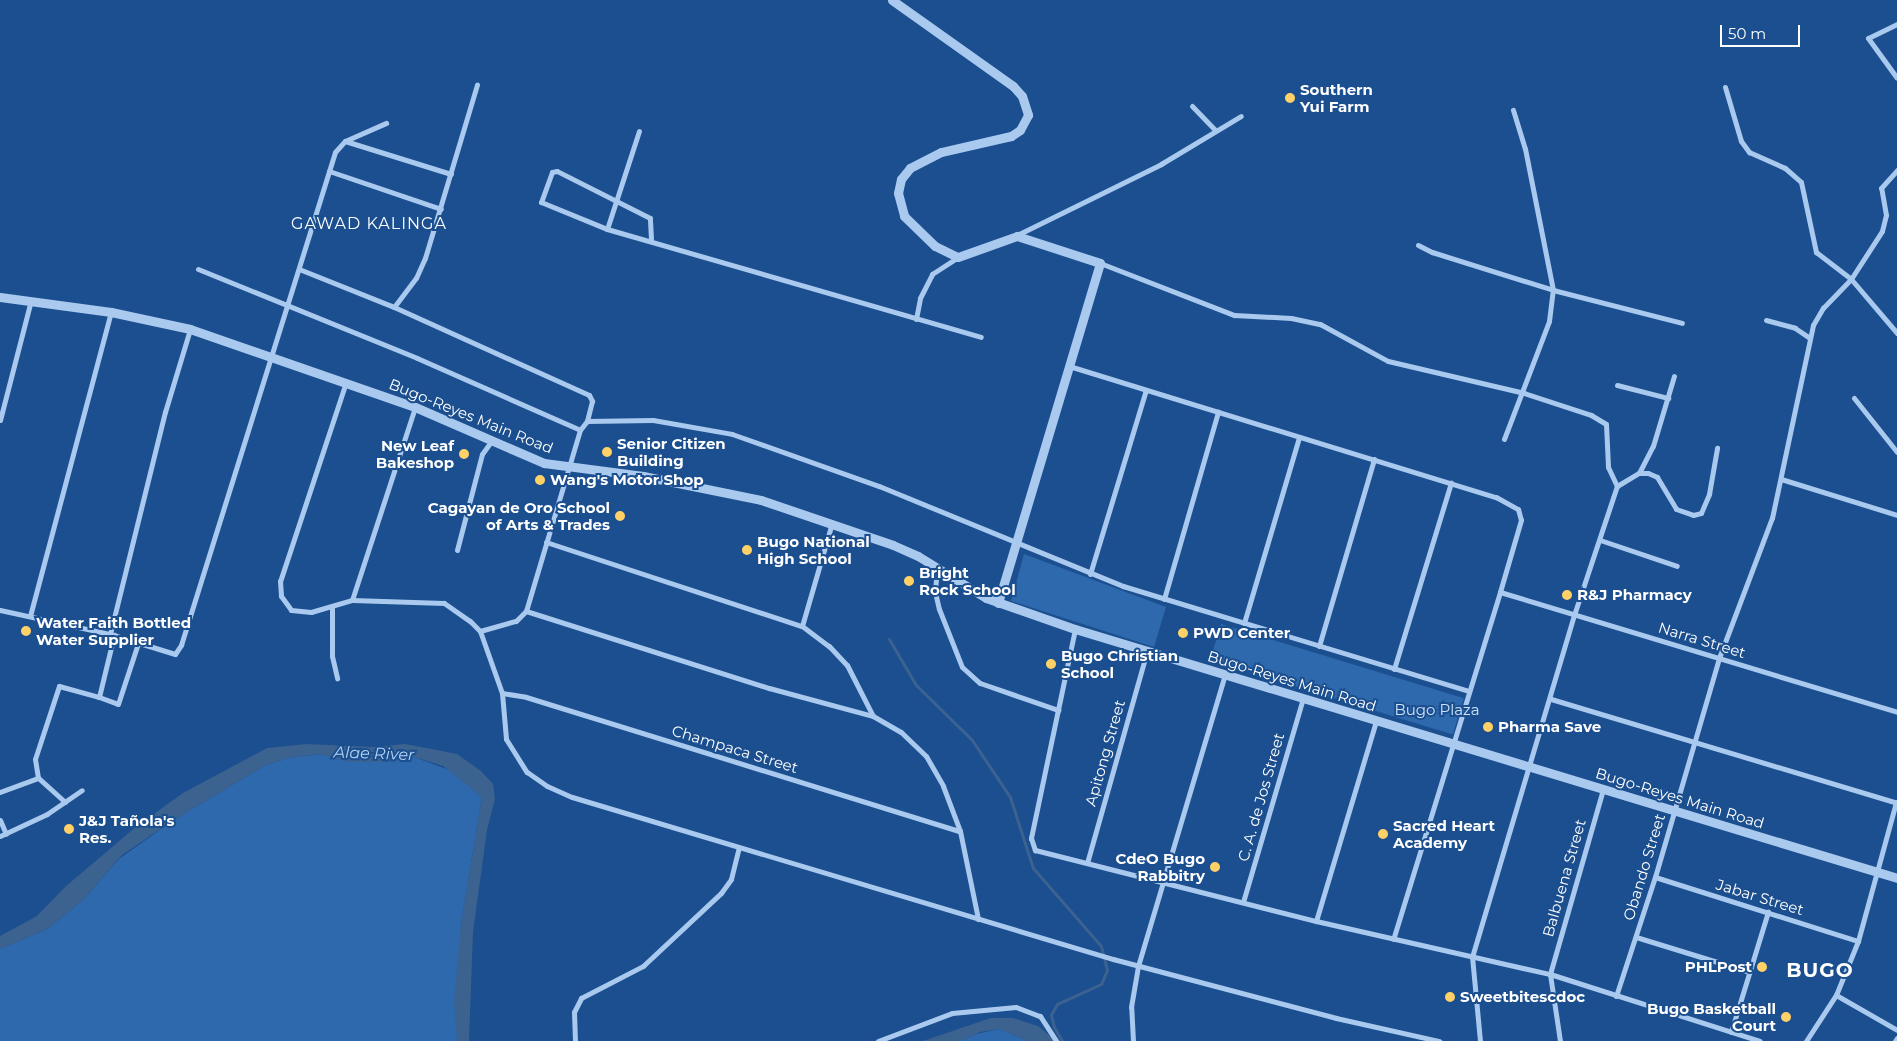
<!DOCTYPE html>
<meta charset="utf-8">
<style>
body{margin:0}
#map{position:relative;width:1897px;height:1041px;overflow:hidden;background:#1b4f8f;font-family:Montserrat,sans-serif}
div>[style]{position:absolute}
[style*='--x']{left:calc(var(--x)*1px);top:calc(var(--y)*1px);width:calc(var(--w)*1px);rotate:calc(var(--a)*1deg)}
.green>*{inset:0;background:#2e69ad;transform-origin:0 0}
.water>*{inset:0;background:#3c6290}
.stream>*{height:3px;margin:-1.5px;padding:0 1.5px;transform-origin:1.5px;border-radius:1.5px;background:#3c6290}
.minor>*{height:5px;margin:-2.5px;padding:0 2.5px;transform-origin:2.5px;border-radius:2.5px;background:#a9c9ee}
.tertiary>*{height:9px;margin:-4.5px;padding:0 4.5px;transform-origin:4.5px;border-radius:4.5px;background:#a9c9ee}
.dots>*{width:14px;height:14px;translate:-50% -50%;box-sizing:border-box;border:2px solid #1b4f8f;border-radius:50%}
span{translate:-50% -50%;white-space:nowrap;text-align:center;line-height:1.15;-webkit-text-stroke:4px #1b4f8f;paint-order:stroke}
.poi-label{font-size:15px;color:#fff;font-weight:700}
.left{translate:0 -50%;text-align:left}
.right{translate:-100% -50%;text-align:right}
.street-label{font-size:15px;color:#fff}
.park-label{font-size:15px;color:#cfe3fa}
.neighbourhood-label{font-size:16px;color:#fff;letter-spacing:1px}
.water-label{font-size:16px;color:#b5d3f5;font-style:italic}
.district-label{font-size:20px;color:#fff;font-weight:700;letter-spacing:1px}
.scale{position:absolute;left:1720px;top:25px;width:80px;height:22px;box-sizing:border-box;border:2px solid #fff;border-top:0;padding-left:6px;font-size:15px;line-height:18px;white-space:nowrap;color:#fff;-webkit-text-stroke:4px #1b4f8f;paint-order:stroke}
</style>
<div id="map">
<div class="green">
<i style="clip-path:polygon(1024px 554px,1166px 607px,1154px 647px,1011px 601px)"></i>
<i style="left:1221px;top:624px;width:254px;height:38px;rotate:17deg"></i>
<i style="clip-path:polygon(321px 754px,351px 762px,384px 762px,414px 757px,449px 770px,482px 797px,461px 924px,457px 1041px,0 1041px,0 949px,47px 929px,82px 901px,119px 859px,172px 821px,264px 766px,288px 758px)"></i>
<i style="clip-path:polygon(999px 1029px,1028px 1041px,960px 1041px,976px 1034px)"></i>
</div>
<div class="water">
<i style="clip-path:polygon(306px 744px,375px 747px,405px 744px,437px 750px,457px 754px,481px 771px,493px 784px,495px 799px,487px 830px,473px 932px,469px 1041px,457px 1041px,454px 1001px,461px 924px,482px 797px,443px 766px,414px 757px,384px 762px,351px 762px,320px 754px,288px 758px,264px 766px,172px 821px,122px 855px,82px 901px,47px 929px,0 949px,0 936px,37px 916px,65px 887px,137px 826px,183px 793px,267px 748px)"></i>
<i style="clip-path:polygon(991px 1018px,1013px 1018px,1038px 1026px,1056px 1041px,1028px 1041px,999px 1029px,980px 1032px,961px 1041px,923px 1041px)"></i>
</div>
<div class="stream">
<i style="--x:889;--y:639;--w:53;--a:59.6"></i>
<i style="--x:916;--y:685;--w:78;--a:44.5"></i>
<i style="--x:972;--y:740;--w:69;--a:56.3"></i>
<i style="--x:1010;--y:797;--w:75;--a:72.1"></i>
<i style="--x:1033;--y:868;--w:103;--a:48.9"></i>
<i style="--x:1101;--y:946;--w:25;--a:76"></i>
<i style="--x:1107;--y:970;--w:15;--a:113"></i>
<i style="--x:1101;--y:984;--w:48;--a:155.6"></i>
<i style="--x:1057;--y:1004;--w:13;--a:119"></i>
<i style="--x:1051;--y:1015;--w:12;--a:76"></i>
<i style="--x:1054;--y:1027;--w:16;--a:60"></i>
</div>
<div class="minor">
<i style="--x:1897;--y:24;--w:32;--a:154"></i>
<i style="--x:1868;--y:38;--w:49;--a:54.1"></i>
<i style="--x:1725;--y:87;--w:56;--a:73.5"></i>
<i style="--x:1741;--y:141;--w:14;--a:54"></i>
<i style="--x:1749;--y:152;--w:39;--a:24"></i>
<i style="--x:1785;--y:168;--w:21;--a:41"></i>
<i style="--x:1801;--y:182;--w:72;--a:77.9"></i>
<i style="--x:1816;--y:252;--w:44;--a:37.6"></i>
<i style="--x:1851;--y:279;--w:71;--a:49.6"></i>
<i style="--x:1192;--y:106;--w:33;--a:46"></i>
<i style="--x:345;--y:141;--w:111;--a:17.3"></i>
<i style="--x:329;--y:171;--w:118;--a:18.7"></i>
<i style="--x:607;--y:229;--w:103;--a:-71.9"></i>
<i style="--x:1017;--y:235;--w:161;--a:-26.2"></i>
<i style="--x:1161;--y:164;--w:93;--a:-31"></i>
<i style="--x:651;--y:239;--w:21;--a:-93"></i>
<i style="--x:650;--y:218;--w:104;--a:-153.2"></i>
<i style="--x:557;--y:171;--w:5;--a:169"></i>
<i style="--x:552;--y:172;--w:32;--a:110"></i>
<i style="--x:541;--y:202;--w:71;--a:22.2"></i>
<i style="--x:607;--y:229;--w:389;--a:16.1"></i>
<i style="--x:1418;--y:245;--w:16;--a:27"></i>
<i style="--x:1432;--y:252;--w:127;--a:17.4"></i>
<i style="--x:1553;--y:290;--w:133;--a:14.3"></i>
<i style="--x:1100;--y:263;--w:144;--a:21.2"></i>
<i style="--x:1234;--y:315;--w:57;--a:3"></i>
<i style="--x:1291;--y:318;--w:30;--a:12"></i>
<i style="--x:1320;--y:324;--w:77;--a:28.6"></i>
<i style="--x:1388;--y:361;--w:140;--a:13.2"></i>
<i style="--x:1524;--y:393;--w:71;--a:18.2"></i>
<i style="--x:1591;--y:415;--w:17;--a:31"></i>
<i style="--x:1606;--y:424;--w:43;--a:87.3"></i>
<i style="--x:1608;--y:467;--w:21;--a:65"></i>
<i style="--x:198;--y:269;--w:236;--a:22.1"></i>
<i style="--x:417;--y:358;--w:178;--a:23.8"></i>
<i style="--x:299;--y:269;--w:102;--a:21.8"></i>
<i style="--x:394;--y:307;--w:214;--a:24.3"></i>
<i style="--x:589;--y:395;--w:7;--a:63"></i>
<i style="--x:592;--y:401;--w:21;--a:104"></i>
<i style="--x:394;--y:307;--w:36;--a:-53"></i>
<i style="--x:416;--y:278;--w:22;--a:-66"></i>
<i style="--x:425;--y:258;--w:181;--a:-73.3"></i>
<i style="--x:916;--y:319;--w:21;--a:-79"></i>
<i style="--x:920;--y:298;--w:27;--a:-63"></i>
<i style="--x:932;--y:274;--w:31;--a:-33"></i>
<i style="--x:1766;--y:320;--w:30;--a:15"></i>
<i style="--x:1795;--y:328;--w:18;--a:34"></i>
<i style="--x:1069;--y:366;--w:447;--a:17.1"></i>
<i style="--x:1496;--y:497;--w:25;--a:29"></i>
<i style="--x:1518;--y:509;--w:11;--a:75"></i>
<i style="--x:1521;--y:520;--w:75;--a:106.3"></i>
<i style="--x:1500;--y:592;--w:363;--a:107.1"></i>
<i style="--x:346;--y:382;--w:210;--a:108.3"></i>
<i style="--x:280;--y:581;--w:15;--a:86"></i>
<i style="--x:281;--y:596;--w:17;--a:54"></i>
<i style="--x:291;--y:610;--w:20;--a:6"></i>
<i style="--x:311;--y:612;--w:43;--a:-16.3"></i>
<i style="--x:352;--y:600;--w:92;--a:1.9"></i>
<i style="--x:444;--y:603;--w:32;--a:35"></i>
<i style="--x:470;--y:621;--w:14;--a:45"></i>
<i style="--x:480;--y:631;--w:66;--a:70.5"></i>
<i style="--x:502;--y:693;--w:46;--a:85"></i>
<i style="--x:506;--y:739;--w:39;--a:58"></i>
<i style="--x:527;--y:772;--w:24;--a:35"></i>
<i style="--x:547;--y:786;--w:27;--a:24"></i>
<i style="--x:572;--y:797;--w:565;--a:16.67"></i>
<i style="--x:1113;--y:959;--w:231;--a:14.8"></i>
<i style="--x:1336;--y:1018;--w:106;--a:12.6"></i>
<i style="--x:1617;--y:385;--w:53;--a:14.3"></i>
<i style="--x:1854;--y:398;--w:69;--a:51.5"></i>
<i style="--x:0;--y:420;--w:124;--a:-75.5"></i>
<i style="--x:1504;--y:439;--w:126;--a:-69.1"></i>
<i style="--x:1549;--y:321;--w:31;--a:-83"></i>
<i style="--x:1553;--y:290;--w:144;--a:-101.2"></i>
<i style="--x:1525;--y:149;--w:41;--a:-107.1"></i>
<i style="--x:1639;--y:473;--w:30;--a:-63"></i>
<i style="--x:1653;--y:446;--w:73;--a:-73.3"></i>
<i style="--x:1781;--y:479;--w:121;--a:17.2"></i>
<i style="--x:1617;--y:486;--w:26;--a:-31"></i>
<i style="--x:1639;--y:473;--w:9;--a:0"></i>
<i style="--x:1648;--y:473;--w:10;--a:24"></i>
<i style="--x:1657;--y:477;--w:37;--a:59"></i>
<i style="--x:1676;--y:509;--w:18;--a:19"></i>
<i style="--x:1693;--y:515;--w:8;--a:-14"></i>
<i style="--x:1701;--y:513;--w:21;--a:-67"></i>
<i style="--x:1709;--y:494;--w:47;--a:-80.1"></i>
<i style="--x:1600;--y:540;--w:81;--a:18.7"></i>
<i style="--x:546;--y:542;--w:269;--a:18.2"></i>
<i style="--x:802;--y:626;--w:34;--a:37"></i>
<i style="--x:829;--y:646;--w:26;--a:47"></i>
<i style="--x:847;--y:665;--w:57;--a:63"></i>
<i style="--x:457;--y:550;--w:99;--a:-75.4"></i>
<i style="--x:482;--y:454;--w:17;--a:-54"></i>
<i style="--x:937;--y:568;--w:24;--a:95"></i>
<i style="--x:935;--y:592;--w:17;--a:77"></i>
<i style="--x:939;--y:609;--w:62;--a:68.4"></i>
<i style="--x:962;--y:667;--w:24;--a:42"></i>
<i style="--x:980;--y:683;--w:83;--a:19.1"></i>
<i style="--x:1090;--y:574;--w:192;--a:-73.1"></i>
<i style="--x:1500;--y:592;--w:415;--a:16.8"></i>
<i style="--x:1164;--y:599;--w:195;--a:-73.9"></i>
<i style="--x:352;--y:600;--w:203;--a:-71.9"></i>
<i style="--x:332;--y:608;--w:48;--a:90"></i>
<i style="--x:332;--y:656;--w:23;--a:77"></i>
<i style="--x:0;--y:610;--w:113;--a:12.3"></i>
<i style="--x:110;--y:634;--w:68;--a:17.1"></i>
<i style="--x:175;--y:654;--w:11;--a:-56"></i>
<i style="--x:181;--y:645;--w:516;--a:-72.65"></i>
<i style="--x:335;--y:152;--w:15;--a:-48"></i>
<i style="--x:345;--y:141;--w:45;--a:-23.7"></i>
<i style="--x:526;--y:611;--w:189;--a:-73.4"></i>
<i style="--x:580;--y:430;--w:11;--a:-52"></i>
<i style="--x:587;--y:421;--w:66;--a:-0.9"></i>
<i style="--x:653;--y:420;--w:80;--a:10"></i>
<i style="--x:732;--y:434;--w:156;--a:19.5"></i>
<i style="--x:879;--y:486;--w:264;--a:22.3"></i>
<i style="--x:1123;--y:586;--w:361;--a:16.9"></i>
<i style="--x:30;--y:616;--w:315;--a:-75.1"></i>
<i style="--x:1244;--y:623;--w:194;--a:-73.5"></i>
<i style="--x:802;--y:626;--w:107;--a:-73.8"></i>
<i style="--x:1075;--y:629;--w:214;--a:101.9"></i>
<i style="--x:1031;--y:838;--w:13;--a:72"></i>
<i style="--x:1035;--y:850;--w:290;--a:14.2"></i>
<i style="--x:1316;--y:921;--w:240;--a:12.8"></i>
<i style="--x:1550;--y:974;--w:220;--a:17.7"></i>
<i style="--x:480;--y:631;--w:37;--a:-16"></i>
<i style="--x:516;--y:621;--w:14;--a:-45"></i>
<i style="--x:526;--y:611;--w:255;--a:17.6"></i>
<i style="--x:769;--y:688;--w:108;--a:15.1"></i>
<i style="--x:873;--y:716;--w:32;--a:30"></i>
<i style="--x:901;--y:732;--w:35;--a:44"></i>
<i style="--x:926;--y:756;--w:34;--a:60"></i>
<i style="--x:943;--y:786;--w:48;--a:69.3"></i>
<i style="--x:960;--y:831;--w:90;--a:78.4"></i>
<i style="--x:110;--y:634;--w:229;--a:-76.1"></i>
<i style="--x:165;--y:412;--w:87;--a:-73.2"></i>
<i style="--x:1319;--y:646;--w:195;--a:-73.6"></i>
<i style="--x:1394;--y:669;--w:195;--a:-73"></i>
<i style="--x:502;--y:693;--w:24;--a:9"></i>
<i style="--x:526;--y:697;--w:454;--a:17.2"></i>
<i style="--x:99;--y:697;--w:20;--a:20"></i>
<i style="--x:118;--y:704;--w:64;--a:-71.8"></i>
<i style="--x:1551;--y:699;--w:361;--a:16.7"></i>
<i style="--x:0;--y:792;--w:40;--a:-20.2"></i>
<i style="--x:65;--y:802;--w:36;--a:-138"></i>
<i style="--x:38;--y:778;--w:19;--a:-99"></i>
<i style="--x:35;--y:759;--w:77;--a:-71.8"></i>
<i style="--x:59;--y:686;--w:41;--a:15.4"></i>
<i style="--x:99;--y:697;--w:64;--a:-76.4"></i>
<i style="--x:0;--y:820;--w:15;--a:67"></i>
<i style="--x:0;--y:836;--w:52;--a:-25.1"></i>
<i style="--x:47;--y:814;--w:42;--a:-34.4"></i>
<i style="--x:1087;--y:863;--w:220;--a:-74.2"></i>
<i style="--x:1655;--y:877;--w:213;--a:17.5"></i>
<i style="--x:1243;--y:902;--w:213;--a:-73.6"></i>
<i style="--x:1316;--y:921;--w:209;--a:-73.3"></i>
<i style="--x:1636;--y:937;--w:119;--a:17.1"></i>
<i style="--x:1836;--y:995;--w:70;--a:29.8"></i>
<i style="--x:1616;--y:996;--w:125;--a:-71.9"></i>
<i style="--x:1655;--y:877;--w:228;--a:-73.7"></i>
<i style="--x:1719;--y:658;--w:150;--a:-69.3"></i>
<i style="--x:1772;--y:518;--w:197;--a:-78"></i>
<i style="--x:1813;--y:325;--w:20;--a:-60"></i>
<i style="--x:1823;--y:308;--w:40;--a:-46"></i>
<i style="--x:1851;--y:279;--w:57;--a:-57.1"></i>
<i style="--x:1882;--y:231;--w:16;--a:-76"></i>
<i style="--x:1886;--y:215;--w:27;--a:-100"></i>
<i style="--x:1881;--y:188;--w:24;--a:-48"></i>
<i style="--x:1731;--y:1032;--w:126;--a:-72.9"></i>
<i style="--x:575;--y:1041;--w:29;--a:-92"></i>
<i style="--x:574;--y:1012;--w:16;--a:-63"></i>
<i style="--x:581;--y:998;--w:70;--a:-27.3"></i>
<i style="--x:643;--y:966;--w:107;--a:-43.1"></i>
<i style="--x:721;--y:893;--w:17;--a:-54"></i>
<i style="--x:731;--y:879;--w:32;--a:-76"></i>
<i style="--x:878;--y:1041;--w:79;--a:-20.7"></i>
<i style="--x:952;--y:1013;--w:64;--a:-5.4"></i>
<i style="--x:1016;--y:1007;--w:26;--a:21"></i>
<i style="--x:1040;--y:1016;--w:30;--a:57"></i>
<i style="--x:1133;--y:1041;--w:34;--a:-93"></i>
<i style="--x:1131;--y:1007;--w:42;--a:-80.3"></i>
<i style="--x:1138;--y:966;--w:305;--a:-73.4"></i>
<i style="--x:1480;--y:1041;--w:84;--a:-95.4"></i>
<i style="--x:1472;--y:957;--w:357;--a:-73.4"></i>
<i style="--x:1574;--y:615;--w:136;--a:-71.6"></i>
<i style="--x:1560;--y:1041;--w:68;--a:-98.5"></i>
<i style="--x:1550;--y:974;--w:192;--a:-74"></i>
<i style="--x:1806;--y:1041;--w:55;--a:-56.9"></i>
<i style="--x:1836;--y:995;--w:58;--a:-67.8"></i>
<i style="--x:1858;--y:941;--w:144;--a:-74.7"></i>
<i style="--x:1895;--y:1041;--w:4;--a:-56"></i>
</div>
<div class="tertiary">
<i style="--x:892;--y:0;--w:148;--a:35.4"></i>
<i style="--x:1013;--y:86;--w:13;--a:48"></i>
<i style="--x:1022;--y:96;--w:20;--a:72"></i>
<i style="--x:1028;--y:115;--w:17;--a:118"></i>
<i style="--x:1020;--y:130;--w:11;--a:146"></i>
<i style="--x:1011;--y:136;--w:72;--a:167.1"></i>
<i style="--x:941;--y:152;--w:35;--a:153"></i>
<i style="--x:910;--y:168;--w:14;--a:129"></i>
<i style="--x:901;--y:179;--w:14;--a:102"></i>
<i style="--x:898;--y:193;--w:24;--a:75"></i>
<i style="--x:904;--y:216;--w:43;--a:44.1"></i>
<i style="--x:935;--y:246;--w:25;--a:26"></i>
<i style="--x:958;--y:257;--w:63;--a:-19.6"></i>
<i style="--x:1017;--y:236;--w:87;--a:18"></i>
<i style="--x:1100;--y:263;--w:355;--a:106.7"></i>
<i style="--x:0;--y:297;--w:112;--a:7.7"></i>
<i style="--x:111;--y:312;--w:81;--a:12.1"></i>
<i style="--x:190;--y:329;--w:238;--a:19.1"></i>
<i style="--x:415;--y:407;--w:141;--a:23.5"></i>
<i style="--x:544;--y:463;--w:100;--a:7.5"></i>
<i style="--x:643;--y:476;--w:120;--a:11.5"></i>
<i style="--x:761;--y:500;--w:139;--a:18.8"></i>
<i style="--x:893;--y:545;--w:27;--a:24"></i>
<i style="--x:918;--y:556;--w:80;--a:31.7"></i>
<i style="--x:986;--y:598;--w:94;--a:19.2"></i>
<i style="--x:1075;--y:629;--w:859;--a:16.85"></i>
</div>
<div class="dots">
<i style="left:1290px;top:98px;background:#ffd166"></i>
<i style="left:607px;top:452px;background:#ffd166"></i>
<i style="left:464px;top:454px;background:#ffd166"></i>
<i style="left:540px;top:480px;background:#ffd166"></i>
<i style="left:620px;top:516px;background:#ffd166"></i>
<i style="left:747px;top:550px;background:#ffd166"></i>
<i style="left:909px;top:581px;background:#ffd166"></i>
<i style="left:1567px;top:595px;background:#ffd166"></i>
<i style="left:26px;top:631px;background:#ffd166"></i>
<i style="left:1183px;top:633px;background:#ffd166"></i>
<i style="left:1051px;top:664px;background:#ffd166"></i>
<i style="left:1488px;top:727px;background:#ffd166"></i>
<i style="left:69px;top:829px;background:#ffd166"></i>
<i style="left:1383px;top:834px;background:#ffd166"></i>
<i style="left:1215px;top:867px;background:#ffd166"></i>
<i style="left:1762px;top:967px;background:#ffd166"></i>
<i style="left:1450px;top:997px;background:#ffd166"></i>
<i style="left:1786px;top:1017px;background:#ffd166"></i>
</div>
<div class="poi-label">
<span class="left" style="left:1300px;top:98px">Southern<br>Yui Farm</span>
<span class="left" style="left:617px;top:452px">Senior Citizen<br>Building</span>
<span class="right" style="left:454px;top:454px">New Leaf<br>Bakeshop</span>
<span class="left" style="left:550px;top:480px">Wang's Motor Shop</span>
<span class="right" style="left:610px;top:516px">Cagayan de Oro School<br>of Arts &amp; Trades</span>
<span class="left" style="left:757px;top:550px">Bugo National<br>High School</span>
<span class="left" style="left:919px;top:581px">Bright<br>Rock School</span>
<span class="left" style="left:1577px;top:595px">R&amp;J Pharmacy</span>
<span class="left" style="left:36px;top:631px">Water Faith Bottled<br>Water Supplier</span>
<span class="left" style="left:1193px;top:633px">PWD Center</span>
<span class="left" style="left:1061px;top:664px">Bugo Christian<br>School</span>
<span class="left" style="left:1498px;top:727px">Pharma Save</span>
<span class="left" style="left:79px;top:829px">J&amp;J Tañola's<br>Res.</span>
<span class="left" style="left:1393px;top:834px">Sacred Heart<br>Academy</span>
<span class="right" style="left:1205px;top:867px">CdeO Bugo<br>Rabbitry</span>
<span class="right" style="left:1752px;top:967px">PHLPost</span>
<span class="left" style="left:1460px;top:997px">Sweetbitescdoc</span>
<span class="right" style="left:1776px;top:1017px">Bugo Basketball<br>Court</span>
</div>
<div class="street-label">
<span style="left:471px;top:416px;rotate:22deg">Bugo-Reyes Main Road</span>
<span style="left:1702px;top:640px;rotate:17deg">Narra Street</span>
<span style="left:1292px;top:681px;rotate:17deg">Bugo-Reyes Main Road</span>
<span style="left:735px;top:749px;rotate:17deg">Champaca Street</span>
<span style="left:1105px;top:753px;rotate:-74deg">Apitong Street</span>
<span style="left:1261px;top:797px;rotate:-74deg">C. A. de Jos Street</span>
<span style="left:1680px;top:798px;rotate:17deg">Bugo-Reyes Main Road</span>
<span style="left:1644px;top:867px;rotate:-73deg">Obando Street</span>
<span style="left:1564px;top:878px;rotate:-74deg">Balbuena Street</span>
<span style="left:1760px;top:897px;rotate:17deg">Jabar Street</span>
</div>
<div class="park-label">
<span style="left:1437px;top:710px">Bugo Plaza</span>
</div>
<div class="neighbourhood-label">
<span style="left:369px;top:224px">GAWAD KALINGA</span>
</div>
<div class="water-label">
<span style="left:374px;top:754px;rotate:2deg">Alae River</span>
</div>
<div class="district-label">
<span style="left:1820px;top:970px">BUGO</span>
</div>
<div class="scale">50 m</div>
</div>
